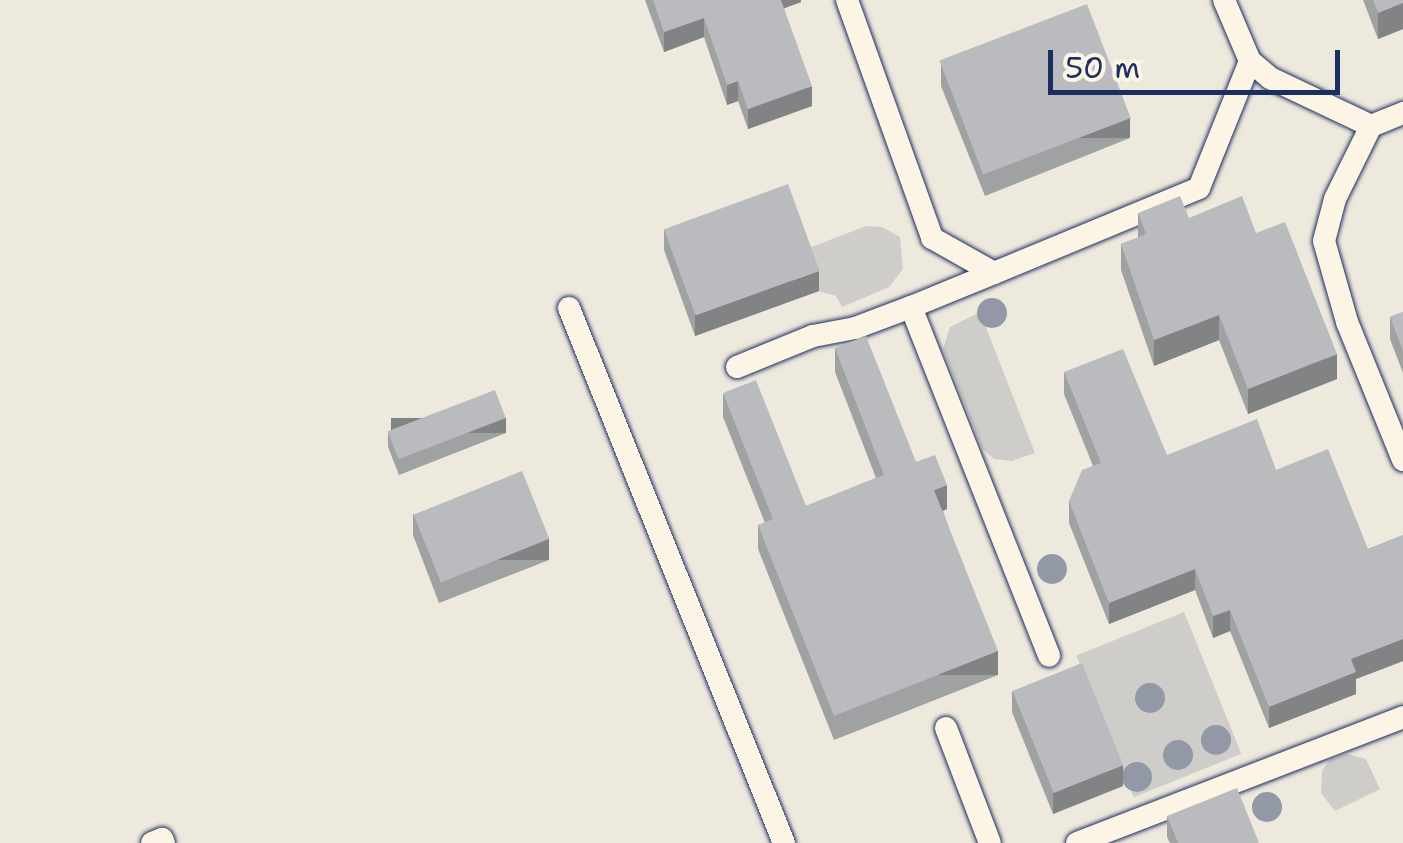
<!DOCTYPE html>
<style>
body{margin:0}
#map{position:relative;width:1403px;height:843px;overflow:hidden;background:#eee9dd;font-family:"Shantell Sans",sans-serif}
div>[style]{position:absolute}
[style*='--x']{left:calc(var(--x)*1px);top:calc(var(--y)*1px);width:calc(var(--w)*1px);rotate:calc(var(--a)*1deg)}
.green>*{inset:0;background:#cfcdca;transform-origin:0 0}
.roads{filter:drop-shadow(0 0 2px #1b2f5e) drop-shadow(0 0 2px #1b2f5e)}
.service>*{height:22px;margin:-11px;padding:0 11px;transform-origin:11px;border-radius:11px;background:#fcf5e5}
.trees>*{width:30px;height:30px;margin:-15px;border-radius:50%;background:#9398a6}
.wall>*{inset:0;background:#a0a1a3}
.shaded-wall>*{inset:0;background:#828385;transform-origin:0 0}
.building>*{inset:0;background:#babbbe;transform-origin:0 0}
span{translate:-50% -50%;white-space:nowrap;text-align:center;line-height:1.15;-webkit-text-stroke:9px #fcf5e5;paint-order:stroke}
.scale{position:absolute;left:1048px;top:50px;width:292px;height:45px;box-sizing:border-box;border:5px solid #1b2f5e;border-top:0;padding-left:12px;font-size:30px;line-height:35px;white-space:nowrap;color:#1b2f5e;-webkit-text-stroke:8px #fcf5e5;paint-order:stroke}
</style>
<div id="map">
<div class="green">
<i style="clip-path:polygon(866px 226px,882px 227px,900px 237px,903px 269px,889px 287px,842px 307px,836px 296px,811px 289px,796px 253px)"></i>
<i style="clip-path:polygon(980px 312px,1035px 453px,1012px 461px,994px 459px,982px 448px,943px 349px,950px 327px)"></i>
<i style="left:1184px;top:612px;width:153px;height:116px;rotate:68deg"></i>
<i style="clip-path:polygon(1348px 754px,1366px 759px,1380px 789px,1335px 811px,1321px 793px,1322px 771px,1329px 760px)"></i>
</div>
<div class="roads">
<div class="service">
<i style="--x:847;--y:0;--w:253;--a:70.3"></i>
<i style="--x:932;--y:238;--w:71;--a:29.4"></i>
<i style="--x:994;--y:273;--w:222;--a:-22.5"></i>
<i style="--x:1199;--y:188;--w:137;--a:-68.1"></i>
<i style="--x:1224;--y:0;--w:66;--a:66.9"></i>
<i style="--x:1250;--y:61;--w:26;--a:40"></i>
<i style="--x:1270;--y:78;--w:112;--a:25.4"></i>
<i style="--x:1371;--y:126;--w:35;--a:-22"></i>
<i style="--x:1371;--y:126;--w:81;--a:116.3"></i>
<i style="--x:1335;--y:199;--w:43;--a:104.7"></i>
<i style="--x:1324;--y:241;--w:84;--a:74.1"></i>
<i style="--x:1347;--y:322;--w:149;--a:67.9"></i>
<i style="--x:994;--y:273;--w:90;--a:157.7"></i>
<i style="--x:911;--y:307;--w:375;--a:68.4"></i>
<i style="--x:569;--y:308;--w:577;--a:68.11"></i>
<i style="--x:737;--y:367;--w:82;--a:-22.2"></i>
<i style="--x:813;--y:336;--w:43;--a:-10.8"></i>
<i style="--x:855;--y:328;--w:60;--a:-20.6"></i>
<i style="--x:946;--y:728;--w:123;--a:69.1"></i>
<i style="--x:152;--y:843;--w:11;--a:-22"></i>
<i style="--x:162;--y:839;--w:4;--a:63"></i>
<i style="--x:1077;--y:843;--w:350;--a:-21.1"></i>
</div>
</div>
<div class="trees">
<i style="left:992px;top:313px"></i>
<i style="left:1052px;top:569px"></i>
<i style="left:1150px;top:698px"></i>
<i style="left:1216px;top:740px"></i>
<i style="left:1178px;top:755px"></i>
<i style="left:1137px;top:777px"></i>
<i style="left:1267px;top:807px"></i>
</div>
<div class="wall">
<i style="clip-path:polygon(645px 0,801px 0,801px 2px,784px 8px,812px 106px,748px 129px,738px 101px,727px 105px,704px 37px,664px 52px)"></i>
<i style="clip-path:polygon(1363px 0,1403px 0,1403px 29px,1378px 39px)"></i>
<i style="clip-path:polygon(941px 65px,1130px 138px,985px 196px,941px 86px)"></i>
<i style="clip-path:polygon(1138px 213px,1189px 218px,1256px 233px,1337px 379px,1248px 414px,1219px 340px,1154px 366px,1121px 270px,1121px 244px,1138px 238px)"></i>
<i style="clip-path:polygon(664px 229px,819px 291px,695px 336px,664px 250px)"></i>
<i style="clip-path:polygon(1403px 312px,1403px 373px,1390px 339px,1390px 317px)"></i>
<i style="clip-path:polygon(835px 348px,916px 462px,947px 509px,943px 511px,998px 675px,834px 740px,758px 549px,758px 525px,765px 523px,723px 417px,723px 393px,806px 506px,876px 478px,835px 372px)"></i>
<i style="clip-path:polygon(1064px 372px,1167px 455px,1276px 470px,1368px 549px,1403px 535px,1403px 661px,1356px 679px,1356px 694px,1269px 728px,1230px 631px,1213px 638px,1195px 590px,1109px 624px,1069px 523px,1069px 501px,1093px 466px,1064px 394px)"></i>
<i style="clip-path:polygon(388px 432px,506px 433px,399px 475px,388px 447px)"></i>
<i style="clip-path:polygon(413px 514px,549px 560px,439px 603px,413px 535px)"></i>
<i style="clip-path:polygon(1012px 691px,1123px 786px,1053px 814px,1012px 712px)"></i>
<i style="clip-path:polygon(1167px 816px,1259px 843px,1170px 843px,1167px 837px)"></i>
</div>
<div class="shaded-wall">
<i style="clip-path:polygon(777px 0,801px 0,801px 2px,777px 11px)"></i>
<i style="clip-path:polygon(1403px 0,1403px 29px,1378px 39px,1378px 13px)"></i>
<i style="clip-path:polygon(704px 18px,704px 37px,664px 52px,664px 32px)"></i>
<i style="clip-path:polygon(738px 81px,738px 101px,727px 105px,727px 85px)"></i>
<i style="clip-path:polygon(812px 86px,812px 106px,748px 129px,748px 109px)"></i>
<i style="left:1130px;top:118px;width:20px;height:156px;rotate:90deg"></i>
<i style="clip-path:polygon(819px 271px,819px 291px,695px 336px,695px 315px)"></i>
<i style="clip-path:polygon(1219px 315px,1219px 340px,1154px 366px,1154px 340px)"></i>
<i style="clip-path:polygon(1337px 354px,1337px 379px,1248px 414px,1248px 389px)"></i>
<i style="left:506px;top:418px;width:15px;height:115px;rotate:90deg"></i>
<i style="clip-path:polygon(947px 485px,947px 509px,934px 514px,934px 490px)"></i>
<i style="left:549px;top:539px;width:21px;height:118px;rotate:90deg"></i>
<i style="clip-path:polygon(1195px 569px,1195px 590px,1109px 624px,1109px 603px)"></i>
<i style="clip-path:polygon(1230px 610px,1230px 631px,1213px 638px,1213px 616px)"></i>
<i style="clip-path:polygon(1403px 639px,1403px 661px,1356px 679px,1356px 694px,1269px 728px,1269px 707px,1351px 659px)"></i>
<i style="left:998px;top:651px;width:24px;height:176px;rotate:90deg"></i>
<i style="clip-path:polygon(1123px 765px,1123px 786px,1053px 814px,1053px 793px)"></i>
</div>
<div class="building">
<i style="clip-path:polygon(653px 0,781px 0,812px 86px,748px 109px,738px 81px,727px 85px,704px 18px,664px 32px)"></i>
<i style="clip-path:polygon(1373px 0,1403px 0,1403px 3px,1378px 13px)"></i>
<i style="left:1087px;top:4px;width:122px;height:158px;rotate:69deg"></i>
<i style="left:788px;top:184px;width:92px;height:132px;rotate:70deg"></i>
<i style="clip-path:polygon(1180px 196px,1189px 218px,1242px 196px,1256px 233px,1285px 222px,1337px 354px,1248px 389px,1219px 315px,1154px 340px,1121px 244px,1146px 234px,1138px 213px)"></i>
<i style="clip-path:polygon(1403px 312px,1403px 351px,1390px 317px)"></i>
<i style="clip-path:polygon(866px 336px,916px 462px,935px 455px,947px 485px,934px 490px,998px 651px,834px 716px,758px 525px,773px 519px,723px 393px,756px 380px,806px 506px,884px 475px,835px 348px)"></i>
<i style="clip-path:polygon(1123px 349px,1167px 455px,1257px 419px,1276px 470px,1328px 449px,1368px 549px,1403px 535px,1403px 639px,1351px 659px,1356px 672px,1269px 707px,1230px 610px,1213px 616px,1195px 569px,1109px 603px,1069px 501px,1082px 470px,1101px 463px,1064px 372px)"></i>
<i style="left:495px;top:390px;width:30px;height:115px;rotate:69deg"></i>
<i style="left:522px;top:471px;width:73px;height:117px;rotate:68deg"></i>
<i style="left:1082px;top:663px;width:110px;height:75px;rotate:68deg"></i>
<i style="clip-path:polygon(1237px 788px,1259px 843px,1178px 843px,1167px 816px)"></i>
</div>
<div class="scale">50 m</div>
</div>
